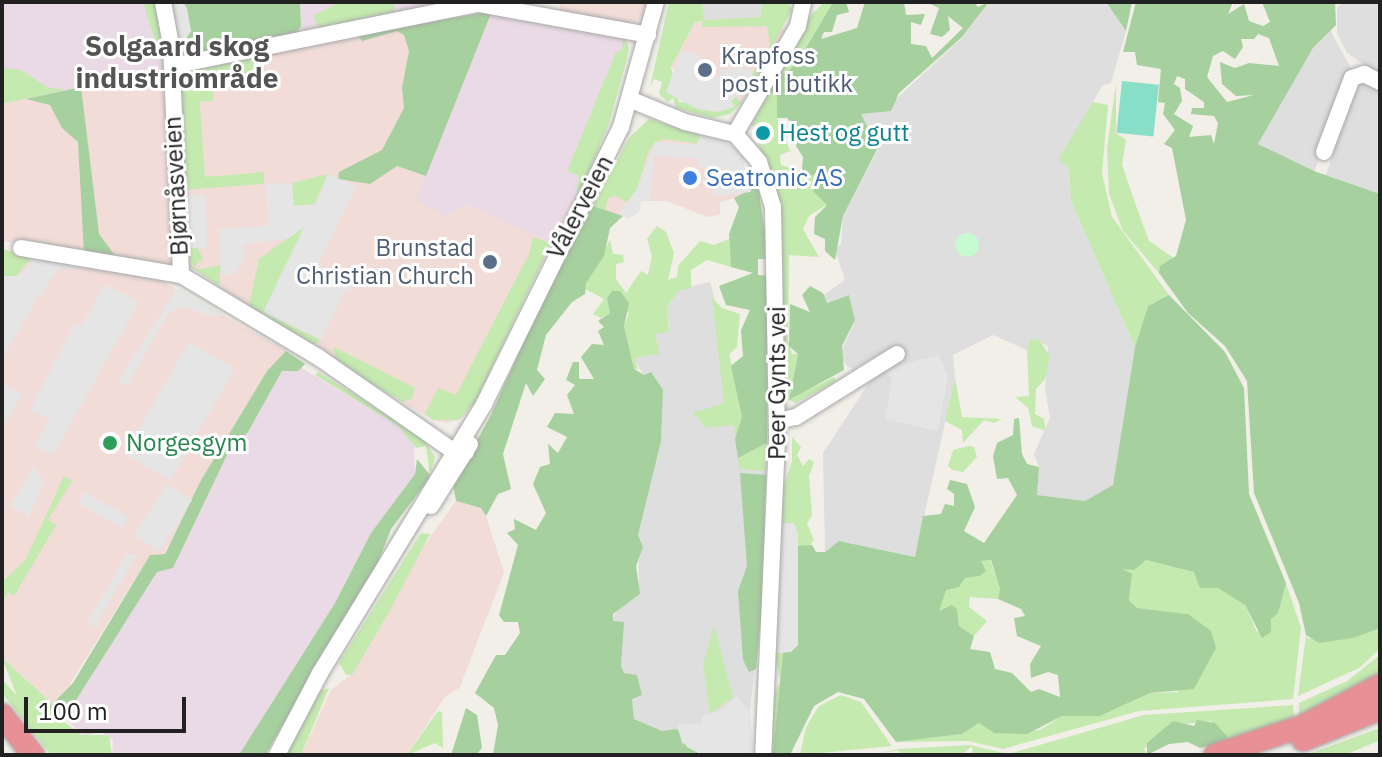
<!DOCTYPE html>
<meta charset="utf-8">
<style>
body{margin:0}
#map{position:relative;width:1382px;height:757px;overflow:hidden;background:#f1efe8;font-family:"IBM Plex Sans",sans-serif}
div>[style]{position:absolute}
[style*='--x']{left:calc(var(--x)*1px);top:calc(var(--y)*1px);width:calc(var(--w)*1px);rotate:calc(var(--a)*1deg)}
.residential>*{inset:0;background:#dfdede}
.commercial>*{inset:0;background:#f1dcd8}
.industrial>*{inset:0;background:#eadae5}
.grass>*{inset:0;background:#c4eaaf}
.forest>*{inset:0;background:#a6d09d}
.park>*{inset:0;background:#c7fad1}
.round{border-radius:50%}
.pitch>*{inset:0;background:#87dfc8;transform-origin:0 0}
.parking>*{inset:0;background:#e5e5e5;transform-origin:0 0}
.roads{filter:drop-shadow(0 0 2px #a8a8a8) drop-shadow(0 0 2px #a8a8a8)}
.minor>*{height:16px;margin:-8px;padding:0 8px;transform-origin:8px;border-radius:8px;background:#fff}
.highway>*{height:22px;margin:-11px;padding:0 11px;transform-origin:11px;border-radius:11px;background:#e79196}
.dots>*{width:22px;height:22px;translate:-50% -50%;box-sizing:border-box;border:4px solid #fff;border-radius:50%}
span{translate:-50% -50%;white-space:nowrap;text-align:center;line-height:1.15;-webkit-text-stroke:6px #fff;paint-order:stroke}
.service-label{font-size:24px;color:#4e5e75}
.left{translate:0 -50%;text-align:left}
.right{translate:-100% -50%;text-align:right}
.culture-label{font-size:24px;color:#0d838f}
.shop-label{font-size:24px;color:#366cbe}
.street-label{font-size:24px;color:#212121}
.leisure-label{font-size:24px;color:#27864d}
.quarter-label{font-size:28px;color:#545454;font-weight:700}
.frame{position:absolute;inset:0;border:4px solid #212121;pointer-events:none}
.scale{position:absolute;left:24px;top:697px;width:162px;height:36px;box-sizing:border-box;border:4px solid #212121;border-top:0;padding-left:10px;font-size:24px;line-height:28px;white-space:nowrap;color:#212121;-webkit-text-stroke:6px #fff;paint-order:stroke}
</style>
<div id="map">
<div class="residential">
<i style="clip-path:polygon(702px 2px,762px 2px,760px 17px,703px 21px)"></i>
<i style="clip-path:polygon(989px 2px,1106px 2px,1126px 31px,1111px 83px,1103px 85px,1060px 158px,1069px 170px,1071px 201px,1135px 347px,1113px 485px,1085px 501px,1037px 495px,1039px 467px,1034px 454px,1050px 418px,1045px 388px,1048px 346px,1032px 340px,1027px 350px,993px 335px,953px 355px,955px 378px,915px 557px,839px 541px,825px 552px,823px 453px,876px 372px,884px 369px,889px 349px,853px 369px,847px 366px,840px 355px,855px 320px,849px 295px,826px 303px,822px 296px,845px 280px,835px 250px,841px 244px,843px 216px,878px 150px,860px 113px,896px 99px,962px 38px)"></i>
<i style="clip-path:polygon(1343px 2px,1380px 2px,1380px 76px,1347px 53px,1337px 33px,1337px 8px)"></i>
<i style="clip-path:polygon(1330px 30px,1352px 70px,1314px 172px,1258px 144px,1313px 48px)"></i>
<i style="clip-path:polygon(1364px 80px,1380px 91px,1380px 194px,1326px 175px,1356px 83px)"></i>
<i style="clip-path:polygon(710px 282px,755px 452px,767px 443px,764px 578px,750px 712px,753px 753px,747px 755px,702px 754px,634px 719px,632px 699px,642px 695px,637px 676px,624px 673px,621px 666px,612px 621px,620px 604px,635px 598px,639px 582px,638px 535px,662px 430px,656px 381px,644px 376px,634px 358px,655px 344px,655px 334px,669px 328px,667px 307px,679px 289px)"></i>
</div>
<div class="commercial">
<i style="clip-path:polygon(560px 2px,649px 2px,646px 16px,631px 24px,560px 11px)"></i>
<i style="clip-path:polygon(760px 17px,786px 28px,741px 103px,671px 67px,695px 22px)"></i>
<i style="clip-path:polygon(399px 24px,485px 31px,423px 182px,551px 243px,475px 402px,461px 419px,446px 423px,433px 420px,268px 322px,188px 264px,180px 74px)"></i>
<i style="clip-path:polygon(167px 70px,170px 266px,2px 241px,2px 104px)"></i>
<i style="clip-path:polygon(649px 119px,733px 147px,743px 157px,746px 195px,720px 202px,720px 215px,707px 217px,667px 201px,641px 201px,639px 212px,629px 218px,593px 206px,629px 138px)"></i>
<i style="clip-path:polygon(2px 249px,161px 281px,287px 351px,267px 371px,200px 482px,164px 554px,150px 555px,67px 689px,52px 703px,2px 658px,2px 604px,8px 592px,6px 579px,2px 581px)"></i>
<i style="clip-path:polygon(456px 501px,481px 508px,486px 516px,504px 572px,460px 687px,445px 697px,407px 755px,301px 755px,331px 690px,349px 676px,359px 637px)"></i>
</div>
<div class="industrial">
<i style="clip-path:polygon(2px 2px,158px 2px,167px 70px,2px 104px)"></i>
<i style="clip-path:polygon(300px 2px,455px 2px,295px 34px,301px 22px)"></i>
<i style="clip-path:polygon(492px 11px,623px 36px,628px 43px,609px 123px,581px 191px,551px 243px,467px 204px,446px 216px,416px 200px)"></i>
<i style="clip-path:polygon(302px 368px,398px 426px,414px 442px,415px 474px,371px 533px,335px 603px,242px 753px,112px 755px,113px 741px,100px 731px,86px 737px,64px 718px,157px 572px,173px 568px,227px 455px,248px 432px,282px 371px)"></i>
</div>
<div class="grass">
<i style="clip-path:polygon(143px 2px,158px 2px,163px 57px,152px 32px)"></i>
<i style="clip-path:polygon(394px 2px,394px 13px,326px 27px,318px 26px,313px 16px,338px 3px)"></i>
<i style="clip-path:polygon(669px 2px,702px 2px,704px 20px,760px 17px,762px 2px,787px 2px,792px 9px,751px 87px,753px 72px,770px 45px,767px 26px,701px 27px,703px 21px,695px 22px,671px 67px,679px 102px,734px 106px,730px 101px,736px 97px,741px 103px,730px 114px,712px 118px,676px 108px,673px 98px,668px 102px,659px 94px,662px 82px,654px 79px,650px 87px)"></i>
<i style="clip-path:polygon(824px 2px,833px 2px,800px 58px,786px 74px,780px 72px,810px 16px)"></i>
<i style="clip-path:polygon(623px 36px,629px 48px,626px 62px,609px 123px,576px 201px,579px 176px,567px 171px,616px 52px,622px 50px)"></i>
<i style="clip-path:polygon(255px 55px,266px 62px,261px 69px,244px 81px,219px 80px,213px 86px,213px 101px,201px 101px,200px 106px,205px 177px,264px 172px,264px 184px,182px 190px,180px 74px)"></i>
<i style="clip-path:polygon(2px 68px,21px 70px,47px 87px,65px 90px,2px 104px)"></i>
<i style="clip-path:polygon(1116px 83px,1116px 133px,1126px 140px,1122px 164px,1131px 192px,1149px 241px,1174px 258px,1159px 273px,1123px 231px,1109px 194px,1107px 148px)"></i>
<i style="clip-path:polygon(769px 92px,777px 95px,777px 118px,790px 151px,780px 155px,781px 165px,811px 175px,822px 169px,813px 191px,828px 204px,809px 216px,803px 229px,819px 257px,789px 255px,788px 340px,792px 354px,798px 354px,789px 399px,834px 377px,836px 381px,796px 403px,789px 400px,781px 388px,780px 213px,752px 124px)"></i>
<i style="clip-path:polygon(1093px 102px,1108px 105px,1102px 173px,1112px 217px,1169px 295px,1148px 306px,1135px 347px,1071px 201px,1069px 170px,1059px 158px)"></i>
<i style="clip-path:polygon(649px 119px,700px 135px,700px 144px,662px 139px,649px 150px,637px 189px,627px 202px,615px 196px,608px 198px,605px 210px,593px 206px,629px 138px)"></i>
<i style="clip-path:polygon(328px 174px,315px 204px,294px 207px,292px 183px)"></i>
<i style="clip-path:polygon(186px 215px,188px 248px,197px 248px,203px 258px,194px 267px,188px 252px,189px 264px,198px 270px,221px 265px,219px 285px,190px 267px,187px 259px)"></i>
<i style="clip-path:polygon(305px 226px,264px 312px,321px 340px,313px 345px,251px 309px,250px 301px,259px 259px)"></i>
<i style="clip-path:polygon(657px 226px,666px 232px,674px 253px,668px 280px,677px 277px,678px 266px,700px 241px,714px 245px,729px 239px,731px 267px,707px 260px,691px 270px,691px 288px,679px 290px,667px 307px,669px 332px,655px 334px,659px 354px,635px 358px,638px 369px,634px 369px,624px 326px,629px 313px,611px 305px,610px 313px,601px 318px,593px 314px,604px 299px,585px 289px,586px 283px,610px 240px,613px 254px,623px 255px,624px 262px,616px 264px,616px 279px,626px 293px,641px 271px,648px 275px,652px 256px,647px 239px)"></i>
<i style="clip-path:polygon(533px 237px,551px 243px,475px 402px,458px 420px,433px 420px,425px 414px,438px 388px,456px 395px,529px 254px)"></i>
<i style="clip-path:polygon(2px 249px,31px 258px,15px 278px,2px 276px)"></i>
<i style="clip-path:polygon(712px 297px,722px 308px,740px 314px,737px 347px,729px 355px,742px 417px,735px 439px,734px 425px,706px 428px,693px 413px,724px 403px)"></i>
<i style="clip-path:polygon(1039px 339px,1050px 357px,1045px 379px,1036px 389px,1035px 414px,1044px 419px,1046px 431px,1032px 426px,1028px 408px,1015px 397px,1029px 396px,1027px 350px,1030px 340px)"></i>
<i style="clip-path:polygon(334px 347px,415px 388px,412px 399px,403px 402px,372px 384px,335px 358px)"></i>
<i style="clip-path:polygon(318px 372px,421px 436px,435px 457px,430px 475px,426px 446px,416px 448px,398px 426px,315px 375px)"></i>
<i style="clip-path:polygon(955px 378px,962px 417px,1002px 419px,994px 423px,984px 420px,963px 443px,962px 430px,945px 421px)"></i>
<i style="clip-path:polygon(792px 437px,801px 447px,797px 455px,803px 466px,809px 459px,814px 462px,809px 476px,812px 515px,807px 523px,814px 540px,808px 547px,798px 546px,793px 523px,782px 523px,780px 556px,781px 495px,792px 461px)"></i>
<i style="clip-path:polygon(767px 443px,765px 471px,739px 469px,738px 458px)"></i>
<i style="clip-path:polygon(968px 446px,974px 447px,977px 457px,963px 472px,953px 470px,948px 466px,953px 450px)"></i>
<i style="clip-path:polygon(64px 476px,72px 481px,48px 520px,56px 525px,14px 596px,8px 592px,2px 604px,2px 582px,26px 559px)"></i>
<i style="clip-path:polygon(421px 533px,430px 534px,389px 612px,352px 675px,346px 675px,339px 663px)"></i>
<i style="clip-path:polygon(990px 560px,1000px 589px,998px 599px,970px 597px,969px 607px,987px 621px,974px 636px,959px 626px,957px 609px,939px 612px,939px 604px,946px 590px,964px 578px,980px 576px,981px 561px)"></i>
<i style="clip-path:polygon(1146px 560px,1194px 572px,1233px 596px,1245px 605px,1257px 632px,1271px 619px,1286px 583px,1301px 628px,1293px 699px,1139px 711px,1003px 749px,968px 741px,896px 742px,962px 734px,979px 723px,994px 733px,1040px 730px,1062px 716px,1100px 716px,1150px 693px,1178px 692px,1188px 614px,1136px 608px,1129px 599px,1131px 586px,1121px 570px)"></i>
<i style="clip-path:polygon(779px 578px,776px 653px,783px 653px,782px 683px,776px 755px,768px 755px,771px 700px,781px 681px,773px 653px)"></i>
<i style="clip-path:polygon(714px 626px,733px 697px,710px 714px,703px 665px)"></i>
<i style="clip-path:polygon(1380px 628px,1380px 649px,1359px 668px,1298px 696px,1306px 635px,1308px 639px)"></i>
<i style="clip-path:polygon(1380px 655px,1380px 679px,1299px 720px,1299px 703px,1347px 681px)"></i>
<i style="clip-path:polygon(2px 658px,52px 703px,50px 707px,59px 712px,71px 708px,64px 722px,82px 735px,109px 735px,112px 755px,51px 755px,2px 693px,2px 679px,17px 696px)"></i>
<i style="clip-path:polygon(329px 688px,301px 755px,285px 755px,320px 691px)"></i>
<i style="clip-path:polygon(841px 695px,861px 702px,892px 746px,800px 755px,806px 727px,819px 706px)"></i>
<i style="clip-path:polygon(1293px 705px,1294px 722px,1224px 743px,1211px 721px,1169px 726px,1144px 749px,1147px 755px,973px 755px,972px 746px,961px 755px,902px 755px,898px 750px,871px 755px,898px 749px,970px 745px,1008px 754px,1144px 715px)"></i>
<i style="clip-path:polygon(438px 711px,442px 712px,443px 748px,435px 743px,407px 755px)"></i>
<i style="clip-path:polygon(1380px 728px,1380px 740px,1345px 755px,1306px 755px)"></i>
</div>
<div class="forest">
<i style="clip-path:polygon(183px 2px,300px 2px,301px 26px,295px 34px,183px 56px,180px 48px,191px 31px)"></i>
<i style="clip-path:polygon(833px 2px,846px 2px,849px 12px,837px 15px,832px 32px,824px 32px,821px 39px,857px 28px,865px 2px,904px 2px,906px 15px,925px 14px,921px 25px,911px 22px,911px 44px,926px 46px,932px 58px,963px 28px,948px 16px,950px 30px,942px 37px,930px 34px,939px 8px,926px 2px,974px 2px,978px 7px,989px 2px,962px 37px,899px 93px,891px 111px,861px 114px,867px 126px,884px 136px,843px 216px,835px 260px,825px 251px,825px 239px,814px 234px,815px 217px,827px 205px,813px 191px,821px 170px,811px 176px,802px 169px,803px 157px,796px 146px,797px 139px,815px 144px,823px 136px,796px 128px,787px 118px,777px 118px,777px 95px,769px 92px,780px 72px,786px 74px,800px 58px)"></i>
<i style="clip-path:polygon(1106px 2px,1132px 2px,1126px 31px,1115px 15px)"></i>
<i style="clip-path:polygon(evenodd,1136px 2px,1233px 2px,1228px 14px,1244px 4px,1249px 21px,1263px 26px,1270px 22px,1262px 2px,1335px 2px,1336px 25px,1313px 48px,1258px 144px,1314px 171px,1380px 194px,1380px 628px,1353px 638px,1319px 643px,1306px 635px,1299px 603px,1254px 493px,1247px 381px,1225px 346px,1188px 313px,1159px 273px,1160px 266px,1176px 256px,1186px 220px,1172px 148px,1164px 144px,1175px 130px,1163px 114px,1165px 103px,1158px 102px,1161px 69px,1137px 65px,1135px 52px,1123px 52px,1136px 2px,1258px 34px,1269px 38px,1279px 66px,1249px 63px,1235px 68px,1220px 62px,1222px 84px,1236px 96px,1254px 95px,1227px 102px,1207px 77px,1213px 56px,1223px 51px,1235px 59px,1243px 47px,1241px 39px,1254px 39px,1258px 34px,1136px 2px,1177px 76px,1185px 79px,1185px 89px,1204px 102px,1204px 108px,1192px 108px,1191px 114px,1214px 116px,1218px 123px,1214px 144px,1211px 135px,1189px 137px,1193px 126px,1174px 114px,1182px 101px,1180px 88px,1174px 84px,1177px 76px)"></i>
<i style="clip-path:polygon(492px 11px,426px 176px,397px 166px,370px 184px,338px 179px,339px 172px,382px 150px,404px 108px,402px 88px,409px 51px,404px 35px,397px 31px,362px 41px,358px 35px)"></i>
<i style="clip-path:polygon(81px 87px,99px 234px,116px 257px,84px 253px,78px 142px,62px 128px,50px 105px,26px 99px)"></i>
<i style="clip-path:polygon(758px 186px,769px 259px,758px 259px,758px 275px,768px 276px,767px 443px,738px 458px,735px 439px,742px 417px,731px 366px,743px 356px,741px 330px,750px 310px,726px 305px,719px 286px,753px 273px,731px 267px,729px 234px,739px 207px,734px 198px)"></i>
<i style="clip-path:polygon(593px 206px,623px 216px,610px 228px,604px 256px,586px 283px,585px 294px,572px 302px,546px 335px,537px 370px,545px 379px,533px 396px,526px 383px,503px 454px,511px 489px,498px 494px,486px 516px,481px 508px,456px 501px,453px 484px,491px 415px,558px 265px)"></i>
<i style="clip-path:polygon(810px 286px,823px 293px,827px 303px,849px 295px,855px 320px,842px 346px,844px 370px,789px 400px,798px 354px,789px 346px,790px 304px,810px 312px,802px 295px)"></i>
<i style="clip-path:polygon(612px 291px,620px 291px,629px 303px,624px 326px,634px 369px,644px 375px,651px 372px,663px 390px,661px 441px,638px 535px,643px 547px,636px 566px,640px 594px,613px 614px,613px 621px,624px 622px,621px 666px,624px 673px,637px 675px,642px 695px,632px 699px,634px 719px,662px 731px,677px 729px,687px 747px,702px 755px,493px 755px,498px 725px,494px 708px,475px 693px,496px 655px,505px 655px,520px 633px,518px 622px,504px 622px,499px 615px,518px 545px,507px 533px,515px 529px,514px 519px,536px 530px,546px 513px,533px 484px,540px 467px,550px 464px,548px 444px,558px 453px,567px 437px,547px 427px,555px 413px,574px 414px,567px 395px,575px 385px,566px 380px,573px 362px,579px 362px,579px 379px,594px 379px,581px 357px,592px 344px,604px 345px,598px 331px,604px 327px,598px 321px,610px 313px,607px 298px)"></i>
<i style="clip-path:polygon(evenodd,1169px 295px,1225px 352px,1244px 388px,1249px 494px,1286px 583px,1278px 613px,1271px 619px,1271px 632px,1262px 638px,1245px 605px,1218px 588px,1200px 588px,1194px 572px,1146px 560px,1134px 570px,1122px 569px,1132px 574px,1129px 600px,1137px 608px,1188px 614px,1211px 631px,1216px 648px,1194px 689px,1150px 693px,1100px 716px,1062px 716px,1027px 734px,994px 733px,979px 723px,962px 734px,896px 742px,864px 699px,838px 692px,814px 706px,790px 755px,773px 754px,783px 653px,798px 645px,798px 546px,812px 545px,816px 552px,825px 552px,839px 541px,915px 557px,923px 516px,941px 514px,945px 504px,954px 506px,954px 494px,947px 489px,950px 480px,967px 484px,975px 507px,964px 531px,984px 543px,1017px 495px,1008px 478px,997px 479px,993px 456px,997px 443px,1013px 435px,1014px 419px,1019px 418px,1022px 454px,1027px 464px,1039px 467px,1037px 495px,1085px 501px,1113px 485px,1135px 347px,1148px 306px,1169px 295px,991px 560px,1000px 589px,998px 599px,1021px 609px,1025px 616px,1014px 618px,1017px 636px,1041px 646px,1030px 664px,1031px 678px,1048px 672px,1058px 675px,1060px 697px,1039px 689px,1031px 692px,1012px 673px,995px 669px,990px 652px,970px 649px,974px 636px,959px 626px,957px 609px,952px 605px,939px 611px,946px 590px,959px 587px,965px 578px,980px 576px,986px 571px,981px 561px,991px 560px)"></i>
<i style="clip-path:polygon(286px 351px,305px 364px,298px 371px,282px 371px,248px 432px,227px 455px,173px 568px,157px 572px,71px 708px,52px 712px,49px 707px,73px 683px,150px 555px,165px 554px,200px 482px,267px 371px)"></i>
<i style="clip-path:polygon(417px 459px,430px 475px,425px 484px,391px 529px,378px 562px,265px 755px,239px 755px,335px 603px,371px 533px,415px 474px)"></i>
<i style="clip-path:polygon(740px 473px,766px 475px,761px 616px,756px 669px,749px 672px,743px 660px,738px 591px,747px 566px)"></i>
<i style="clip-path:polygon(466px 708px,477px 715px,482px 748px,476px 755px,451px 755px)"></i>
<i style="clip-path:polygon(1197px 720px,1215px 723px,1227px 736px,1224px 743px,1200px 748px,1188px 742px,1169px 744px,1147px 755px,1147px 743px,1173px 721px,1194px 726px)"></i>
</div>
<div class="park">
<i class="round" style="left:955px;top:233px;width:24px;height:24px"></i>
</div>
<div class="pitch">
<i style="left:1122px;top:81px;width:37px;height:52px;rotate:6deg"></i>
</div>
<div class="parking">
<i style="clip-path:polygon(169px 2px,183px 2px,187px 8px,191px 31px,181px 45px,176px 46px)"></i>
<i style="clip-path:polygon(681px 52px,698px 53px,702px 79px,721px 77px,720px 70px,745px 67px,753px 72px,748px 86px,731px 101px,734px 107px,718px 112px,697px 109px,666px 92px)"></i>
<i style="clip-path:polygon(700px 135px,724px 141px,741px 154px,751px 192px,713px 196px,713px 187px,727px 187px,728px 169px,698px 167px,698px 159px,654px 156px,650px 201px,641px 201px,639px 212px,629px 218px,618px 214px,637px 189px,655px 142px,696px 145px)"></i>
<i style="clip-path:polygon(328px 174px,356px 186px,318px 265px,355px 283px,351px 291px,346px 290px,321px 340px,263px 312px,304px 227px,287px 239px,244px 244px,245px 256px,234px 275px,221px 275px,219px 229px,268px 226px,266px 184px,292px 183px,294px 206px,315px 204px)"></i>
<i style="left:206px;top:195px;width:53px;height:21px;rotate:89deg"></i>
<i style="clip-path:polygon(29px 255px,77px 264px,77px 269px,59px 269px,36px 300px,29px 297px,35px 301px,24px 321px,17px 318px,23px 323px,4px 356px,2px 276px,18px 276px,29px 266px)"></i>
<i style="clip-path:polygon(105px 285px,139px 302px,53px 455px,35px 446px,49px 419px,30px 410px,75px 323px,81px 326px)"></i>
<i style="clip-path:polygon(177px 288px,221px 313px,215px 317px,183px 307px,169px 312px,127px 386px,118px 381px)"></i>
<i style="left:189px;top:342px;width:53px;height:129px;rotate:30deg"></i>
<i style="clip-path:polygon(939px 355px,948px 375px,938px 431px,885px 419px,892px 380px,884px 369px)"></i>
<i style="clip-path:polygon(2px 383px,22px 394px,2px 429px)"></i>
<i style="clip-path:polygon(33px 467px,44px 480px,29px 518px,11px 505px)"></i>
<i style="left:167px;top:484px;width:30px;height:61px;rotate:33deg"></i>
<i style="left:85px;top:492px;width:50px;height:13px;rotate:30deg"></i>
<i style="clip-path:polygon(782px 523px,794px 523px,798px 533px,798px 645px,791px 652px,776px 653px)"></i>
<i style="clip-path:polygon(137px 554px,94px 627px,87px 623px,126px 555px)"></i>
<i style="clip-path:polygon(737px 696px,750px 712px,753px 753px,707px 755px,682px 743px,677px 725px,702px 723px,702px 716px,719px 711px)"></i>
</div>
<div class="roads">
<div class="minor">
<i style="--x:163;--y:2;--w:44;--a:79.5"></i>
<i style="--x:171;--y:45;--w:230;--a:87.5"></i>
<i style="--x:172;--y:66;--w:312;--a:-11.5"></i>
<i style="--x:478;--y:4;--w:173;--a:10.3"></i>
<i style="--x:629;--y:99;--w:61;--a:22.3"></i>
<i style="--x:685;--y:122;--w:51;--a:13.5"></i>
<i style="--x:735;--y:134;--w:37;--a:49"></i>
<i style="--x:759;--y:162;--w:47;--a:72.7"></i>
<i style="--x:773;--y:207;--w:232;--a:89"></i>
<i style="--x:777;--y:439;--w:316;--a:92.5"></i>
<i style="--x:735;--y:134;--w:125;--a:-59.7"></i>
<i style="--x:798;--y:26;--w:25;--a:-78"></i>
<i style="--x:1324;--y:152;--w:79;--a:-69.3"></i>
<i style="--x:1352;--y:78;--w:13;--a:-18"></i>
<i style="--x:1364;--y:74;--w:18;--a:27"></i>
<i style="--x:21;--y:248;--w:162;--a:9.6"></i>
<i style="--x:181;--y:275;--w:160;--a:30.9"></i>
<i style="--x:318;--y:357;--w:165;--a:34.8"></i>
<i style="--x:453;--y:451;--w:13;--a:4"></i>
<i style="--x:777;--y:421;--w:19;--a:-12"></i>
<i style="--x:796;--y:417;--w:119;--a:-32"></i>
<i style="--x:431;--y:506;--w:73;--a:-57.8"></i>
<i style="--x:277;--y:755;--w:93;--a:-62.3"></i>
<i style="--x:320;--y:673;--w:315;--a:-58.6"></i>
<i style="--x:484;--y:404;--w:309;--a:-63.7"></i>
<i style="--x:621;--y:127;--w:130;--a:-74.4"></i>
</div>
<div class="highway">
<i style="--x:2;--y:715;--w:51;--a:52.2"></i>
<i style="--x:1303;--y:740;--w:83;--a:-21.9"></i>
<i style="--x:1215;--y:755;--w:93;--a:-18.2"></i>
<i style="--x:1303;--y:726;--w:87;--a:-28"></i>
</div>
</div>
<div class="dots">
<i style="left:705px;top:70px;background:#5c6f8a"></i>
<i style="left:763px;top:133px;background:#0f9aa8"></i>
<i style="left:690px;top:178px;background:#3f7fe0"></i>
<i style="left:490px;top:262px;background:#5c6f8a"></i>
<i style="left:110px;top:443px;background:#2e9e5b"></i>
</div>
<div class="service-label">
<span class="left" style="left:721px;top:70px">Krapfoss<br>post i butikk</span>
<span class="right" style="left:474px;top:262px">Brunstad<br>Christian Church</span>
</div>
<div class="culture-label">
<span class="left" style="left:779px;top:133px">Hest og gutt</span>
</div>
<div class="shop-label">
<span class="left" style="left:706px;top:178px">Seatronic AS</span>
</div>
<div class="street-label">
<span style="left:176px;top:186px;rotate:-93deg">Bjørnåsveien</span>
<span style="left:580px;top:207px;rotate:-62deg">Vålerveien</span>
<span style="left:777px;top:383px;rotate:-90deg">Peer Gynts vei</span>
</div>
<div class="leisure-label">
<span class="left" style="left:126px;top:443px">Norgesgym</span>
</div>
<div class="quarter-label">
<span style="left:177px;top:62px">Solgaard skog<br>industriområde</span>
</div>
<div class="frame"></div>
<div class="scale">100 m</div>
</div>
